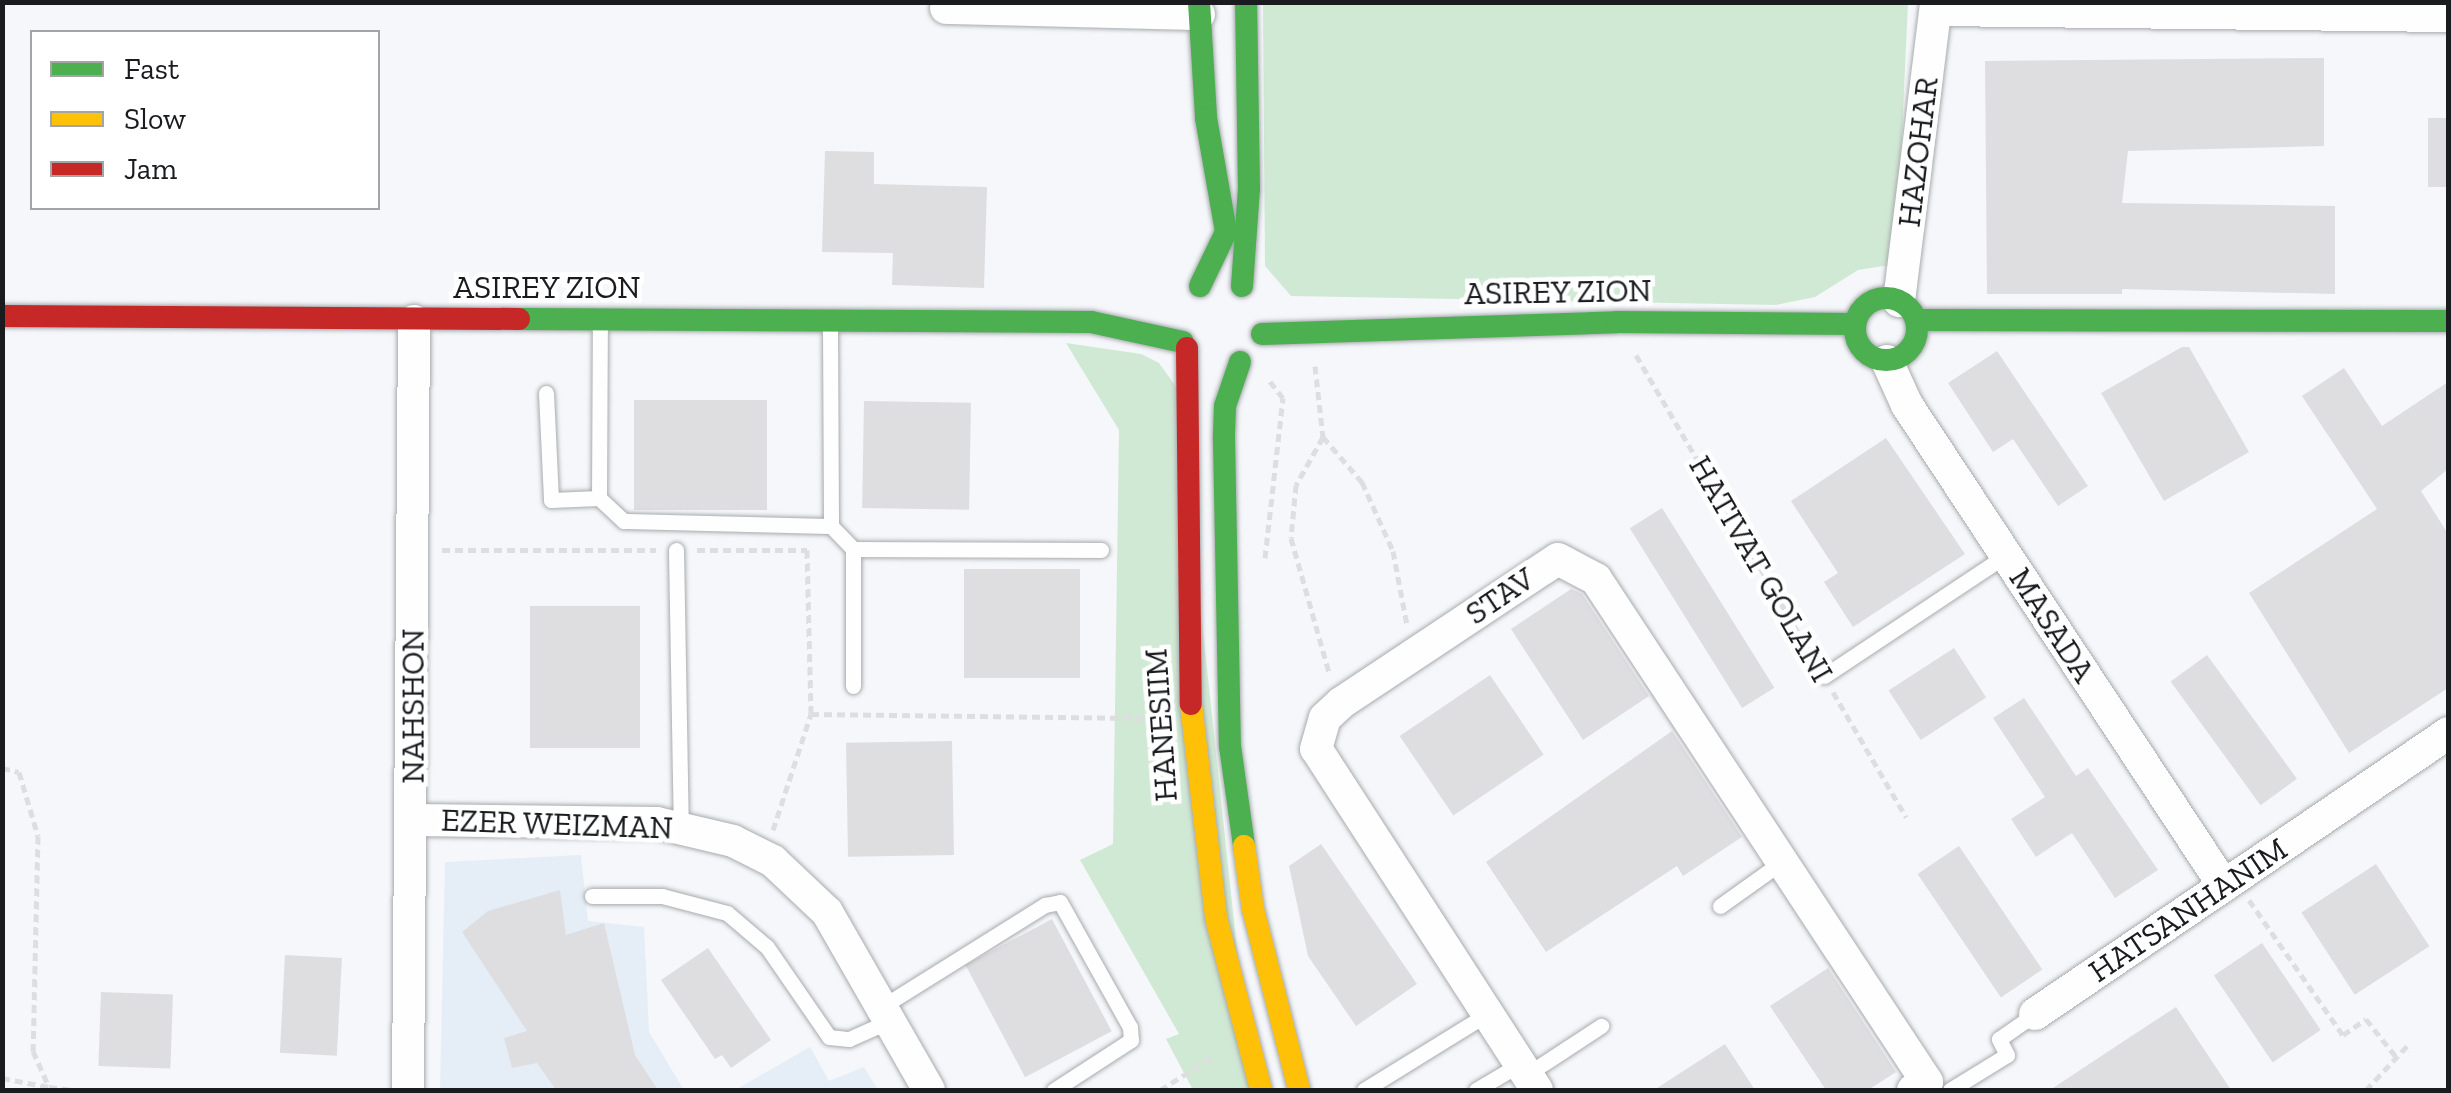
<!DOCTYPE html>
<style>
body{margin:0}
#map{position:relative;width:2451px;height:1093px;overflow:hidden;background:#f5f7fa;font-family:"Zilla Slab",serif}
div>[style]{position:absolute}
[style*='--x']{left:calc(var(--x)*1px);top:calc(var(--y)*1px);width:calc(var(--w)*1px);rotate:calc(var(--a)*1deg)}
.built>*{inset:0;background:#e5eef7}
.green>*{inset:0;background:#d0e9d4}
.building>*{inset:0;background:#dedee1;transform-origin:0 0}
.path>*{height:5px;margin-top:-2.5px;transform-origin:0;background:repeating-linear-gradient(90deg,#dcdedf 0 8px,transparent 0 13px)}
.roads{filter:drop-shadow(0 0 2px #a8abae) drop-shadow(0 0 2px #a8abae)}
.lane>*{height:15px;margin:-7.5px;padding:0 7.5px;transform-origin:7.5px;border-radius:7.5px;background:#fefefe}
.street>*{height:32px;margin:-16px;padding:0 16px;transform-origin:16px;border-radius:16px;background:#fefefe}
.fast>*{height:22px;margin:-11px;padding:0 11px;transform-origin:11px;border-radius:11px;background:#4caf50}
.fast>.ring{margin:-11px;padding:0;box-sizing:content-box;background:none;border:22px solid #4caf50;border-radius:50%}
.slow>*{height:22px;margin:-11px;padding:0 11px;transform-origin:11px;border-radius:11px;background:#ffc107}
.jam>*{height:22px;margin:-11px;padding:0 11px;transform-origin:11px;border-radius:11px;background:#c62828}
span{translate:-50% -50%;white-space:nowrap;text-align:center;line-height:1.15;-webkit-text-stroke:9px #fff;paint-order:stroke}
.street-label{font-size:32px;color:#191b1f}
.frame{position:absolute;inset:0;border:5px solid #191b1f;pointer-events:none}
.legend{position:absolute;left:30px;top:30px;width:350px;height:180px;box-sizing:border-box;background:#fff;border:2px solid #a3a4a5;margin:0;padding:12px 18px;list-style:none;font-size:30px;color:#191b1f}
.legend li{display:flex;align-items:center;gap:20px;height:50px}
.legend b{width:50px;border:2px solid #a3a4a5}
</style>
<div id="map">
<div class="built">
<i style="clip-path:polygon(581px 855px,588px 921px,644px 927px,649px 1032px,684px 1090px,440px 1090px,445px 862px)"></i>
<i style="clip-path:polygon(810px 1047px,829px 1081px,864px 1067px,878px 1090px,735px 1090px)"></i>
</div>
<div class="green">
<i style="clip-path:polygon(1263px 3px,1908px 3px,1896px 264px,1858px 270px,1815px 297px,1776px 305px,1291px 296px,1265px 266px)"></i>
<i style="clip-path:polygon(1066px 343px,1141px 354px,1159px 363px,1177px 388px,1252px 1090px,1193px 1090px,1166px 1039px,1179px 1034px,1080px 860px,1113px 844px,1119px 430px)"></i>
</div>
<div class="building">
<i style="clip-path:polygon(2324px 58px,2324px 146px,2128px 151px,2122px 203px,2335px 206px,2335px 294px,2122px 289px,2122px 294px,1987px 294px,1985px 61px)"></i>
<i style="left:2428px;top:118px;width:20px;height:69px"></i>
<i style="clip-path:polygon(825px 151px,874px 152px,874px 184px,987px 187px,984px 288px,892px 285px,893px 253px,822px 252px)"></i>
<i style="clip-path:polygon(2182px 347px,2189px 347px,2249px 452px,2164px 501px,2101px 393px)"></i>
<i style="clip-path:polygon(1997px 351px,2088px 486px,2058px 506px,2013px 439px,1993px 452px,1948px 383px)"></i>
<i style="clip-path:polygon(2344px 368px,2382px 426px,2448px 382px,2448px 469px,2421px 491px,2448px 534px,2448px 688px,2349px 753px,2249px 593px,2377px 509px,2302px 396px)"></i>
<i style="left:634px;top:400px;width:133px;height:110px"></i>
<i style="left:864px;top:401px;width:107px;height:107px;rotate:1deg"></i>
<i style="clip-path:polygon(1886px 438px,1965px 554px,1853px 627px,1824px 582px,1838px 573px,1791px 501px)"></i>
<i style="left:1662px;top:508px;width:212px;height:38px;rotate:58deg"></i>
<i style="left:964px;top:569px;width:116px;height:109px"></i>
<i style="clip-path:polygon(1571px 589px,1582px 594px,1649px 696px,1583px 740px,1511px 629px)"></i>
<i style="left:640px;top:606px;width:142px;height:110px;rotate:90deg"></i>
<i style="left:1954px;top:648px;width:59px;height:78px;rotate:57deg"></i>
<i style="left:2207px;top:655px;width:153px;height:45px;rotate:54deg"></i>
<i style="left:1490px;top:675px;width:96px;height:109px;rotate:56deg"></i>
<i style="clip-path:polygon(2024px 698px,2076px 776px,2088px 768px,2158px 870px,2115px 898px,2072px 833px,2036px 857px,2011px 819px,2045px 797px,1993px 718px)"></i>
<i style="clip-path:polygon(1672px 731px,1742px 837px,1683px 876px,1677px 866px,1546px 952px,1486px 862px)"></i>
<i style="left:952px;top:741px;width:114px;height:106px;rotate:89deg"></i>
<i style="clip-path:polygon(1321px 844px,1417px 984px,1356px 1026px,1308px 956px,1289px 866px)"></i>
<i style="left:1959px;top:846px;width:149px;height:50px;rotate:56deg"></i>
<i style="left:2376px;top:864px;width:98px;height:89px;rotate:57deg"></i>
<i style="clip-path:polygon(560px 890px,566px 935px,604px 923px,635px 1055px,658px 1090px,556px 1090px,537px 1063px,512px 1068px,504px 1038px,527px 1031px,462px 932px,488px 911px)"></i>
<i style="left:1052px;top:919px;width:127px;height:98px;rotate:62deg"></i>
<i style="left:2262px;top:943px;width:105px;height:58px;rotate:56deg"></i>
<i style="clip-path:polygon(708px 948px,771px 1040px,731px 1068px,722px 1055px,715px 1059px,661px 980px)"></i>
<i style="left:285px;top:955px;width:57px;height:98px;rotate:3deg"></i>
<i style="clip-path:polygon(1828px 968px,1896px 1072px,1868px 1090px,1826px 1090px,1770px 1006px)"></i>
<i style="left:101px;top:992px;width:72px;height:74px;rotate:2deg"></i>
<i style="clip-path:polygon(2176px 1007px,2231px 1090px,2050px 1090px,2127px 1039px)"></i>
<i style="clip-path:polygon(1725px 1044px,1755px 1090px,1654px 1090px)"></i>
</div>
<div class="path">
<i style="--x:1636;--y:355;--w:355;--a:59.7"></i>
<i style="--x:1315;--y:366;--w:71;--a:83.6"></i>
<i style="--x:1323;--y:437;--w:60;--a:49.1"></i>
<i style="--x:1362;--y:482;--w:76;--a:65.8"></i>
<i style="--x:1393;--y:551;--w:75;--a:79.3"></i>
<i style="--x:1323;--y:437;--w:55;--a:119.4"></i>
<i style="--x:1296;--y:485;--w:53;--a:95.4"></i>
<i style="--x:1291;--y:538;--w:143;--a:74.2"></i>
<i style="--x:442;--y:550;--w:214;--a:0"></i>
<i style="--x:697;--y:550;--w:110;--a:0"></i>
<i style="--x:807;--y:550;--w:164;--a:88.6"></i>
<i style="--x:811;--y:714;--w:349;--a:0.7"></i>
<i style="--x:1265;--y:558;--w:161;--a:-83.6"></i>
<i style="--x:1283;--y:398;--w:23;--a:-128"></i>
<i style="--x:1833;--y:692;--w:145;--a:59.7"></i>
<i style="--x:2;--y:768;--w:17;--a:13"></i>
<i style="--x:19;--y:772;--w:67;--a:73.5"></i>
<i style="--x:38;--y:836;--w:215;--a:91.3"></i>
<i style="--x:33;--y:1051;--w:39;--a:66"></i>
<i style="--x:49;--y:1087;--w:24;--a:7"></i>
<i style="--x:773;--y:830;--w:122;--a:-71.9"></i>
<i style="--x:2249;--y:900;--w:165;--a:55.2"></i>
<i style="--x:2343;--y:1035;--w:28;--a:-35"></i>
<i style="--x:2366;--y:1019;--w:50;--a:51.5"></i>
<i style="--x:2;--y:1078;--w:48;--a:10.8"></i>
<i style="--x:1160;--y:1090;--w:66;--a:-32"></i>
<i style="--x:2366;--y:1090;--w:62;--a:-47"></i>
</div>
<div class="roads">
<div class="lane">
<i style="--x:830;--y:327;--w:199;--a:89.7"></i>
<i style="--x:831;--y:526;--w:32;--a:46"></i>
<i style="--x:546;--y:393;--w:107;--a:87.3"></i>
<i style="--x:551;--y:500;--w:48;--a:-2.4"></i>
<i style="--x:599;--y:498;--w:34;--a:43"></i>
<i style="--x:624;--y:521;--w:207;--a:1.4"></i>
<i style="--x:599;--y:498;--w:176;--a:-89.7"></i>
<i style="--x:676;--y:550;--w:277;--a:89"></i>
<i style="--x:1824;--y:676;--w:219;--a:-33.6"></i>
<i style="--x:853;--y:686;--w:137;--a:-90"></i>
<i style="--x:853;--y:549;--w:248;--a:0.2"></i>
<i style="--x:592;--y:896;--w:70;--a:0"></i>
<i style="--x:662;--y:896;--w:67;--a:14.7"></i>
<i style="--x:727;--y:913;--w:52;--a:40.4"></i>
<i style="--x:767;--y:947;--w:109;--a:55.4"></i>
<i style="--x:829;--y:1037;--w:20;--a:6"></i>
<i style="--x:849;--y:1039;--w:42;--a:-24.1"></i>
<i style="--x:1720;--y:906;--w:77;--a:-35.5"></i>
<i style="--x:880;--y:1008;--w:195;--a:-32"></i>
<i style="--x:1045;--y:905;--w:15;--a:-11"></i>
<i style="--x:1060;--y:902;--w:143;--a:60.8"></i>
<i style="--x:1130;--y:1027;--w:13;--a:86"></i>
<i style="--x:1131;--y:1040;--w:92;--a:147"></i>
<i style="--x:1526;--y:1075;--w:90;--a:-33.2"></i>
<i style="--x:1364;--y:1090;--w:145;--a:-31.7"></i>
<i style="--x:1476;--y:1090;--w:51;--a:-30.6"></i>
<i style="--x:1950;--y:1090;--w:67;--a:-31.6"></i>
<i style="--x:2007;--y:1055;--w:18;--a:-117"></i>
<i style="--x:1999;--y:1039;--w:44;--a:-34.8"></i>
</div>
<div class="street">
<i style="--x:946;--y:8;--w:253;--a:1.4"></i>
<i style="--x:1936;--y:10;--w:512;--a:0.67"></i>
<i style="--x:1899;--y:301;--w:301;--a:-82.9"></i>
<i style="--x:1887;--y:361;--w:48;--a:65.6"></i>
<i style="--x:1907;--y:405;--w:576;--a:56.61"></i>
<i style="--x:413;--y:820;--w:244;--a:0.7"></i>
<i style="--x:657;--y:823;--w:78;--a:13.3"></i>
<i style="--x:733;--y:841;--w:45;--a:26.6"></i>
<i style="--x:773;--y:861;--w:74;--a:43.4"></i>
<i style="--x:827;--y:912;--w:205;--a:60.2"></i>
<i style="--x:2035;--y:1014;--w:500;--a:-34.2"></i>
<i style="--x:408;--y:1090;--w:769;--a:-89.55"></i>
<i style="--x:1537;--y:1090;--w:406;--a:-122.9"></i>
<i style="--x:1316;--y:749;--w:32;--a:-74"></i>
<i style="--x:1325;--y:718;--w:22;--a:-43"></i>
<i style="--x:1341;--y:703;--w:260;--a:-33.6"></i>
<i style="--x:1558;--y:559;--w:43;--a:27.8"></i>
<i style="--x:1596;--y:579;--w:602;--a:56.65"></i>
<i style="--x:1927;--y:1082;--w:16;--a:150"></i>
</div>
<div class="fast">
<i style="--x:1199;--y:2;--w:116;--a:86.5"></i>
<i style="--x:1206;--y:118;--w:116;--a:80"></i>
<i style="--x:1226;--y:232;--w:60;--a:115.7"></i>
<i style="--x:1242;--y:286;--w:97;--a:-85.9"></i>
<i style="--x:1249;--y:189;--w:187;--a:-90.9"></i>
<i class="ring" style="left:1855px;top:298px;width:40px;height:40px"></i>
<i style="--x:519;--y:319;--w:572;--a:0.3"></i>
<i style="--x:1091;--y:322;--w:94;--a:12.3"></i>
<i style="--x:1916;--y:320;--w:532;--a:0.11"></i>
<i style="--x:1262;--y:334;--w:355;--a:-1.9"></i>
<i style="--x:1617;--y:322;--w:238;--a:0.5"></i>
<i style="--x:1240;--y:362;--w:46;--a:108.8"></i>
<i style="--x:1225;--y:406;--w:33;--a:92"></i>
<i style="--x:1224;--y:439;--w:307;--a:88.9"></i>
<i style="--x:1230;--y:746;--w:101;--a:82"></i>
</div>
<div class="slow">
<i style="--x:1191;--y:704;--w:215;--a:83.3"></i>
<i style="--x:1216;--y:918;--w:178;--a:75.3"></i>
<i style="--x:1244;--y:846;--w:64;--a:81.9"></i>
<i style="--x:1253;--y:909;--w:187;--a:75.7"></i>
</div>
<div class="jam">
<i style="--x:2;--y:316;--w:517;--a:0.33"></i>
<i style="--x:1187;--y:348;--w:356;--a:89.4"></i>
</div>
</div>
<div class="street-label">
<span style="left:1918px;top:152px;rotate:-83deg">HAZOHAR</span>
<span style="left:547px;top:287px">ASIREY ZION</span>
<span style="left:1558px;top:292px;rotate:-1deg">ASIREY ZION</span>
<span style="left:1761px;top:569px;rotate:60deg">HATIVAT GOLANI</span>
<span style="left:1500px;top:596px;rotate:-34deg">STAV</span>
<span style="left:2052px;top:625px;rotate:57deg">MASADA</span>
<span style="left:413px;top:706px;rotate:-90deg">NAHSHON</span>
<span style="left:1161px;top:725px;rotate:-94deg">HANESIIM</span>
<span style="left:557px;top:824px;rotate:2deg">EZER WEIZMAN</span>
<span style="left:2188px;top:910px;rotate:-34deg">HATSANHANIM</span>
</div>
<div class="frame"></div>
<ul class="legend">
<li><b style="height:12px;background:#4caf50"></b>Fast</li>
<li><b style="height:12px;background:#ffc107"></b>Slow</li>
<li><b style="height:12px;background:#c62828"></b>Jam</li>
</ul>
</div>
